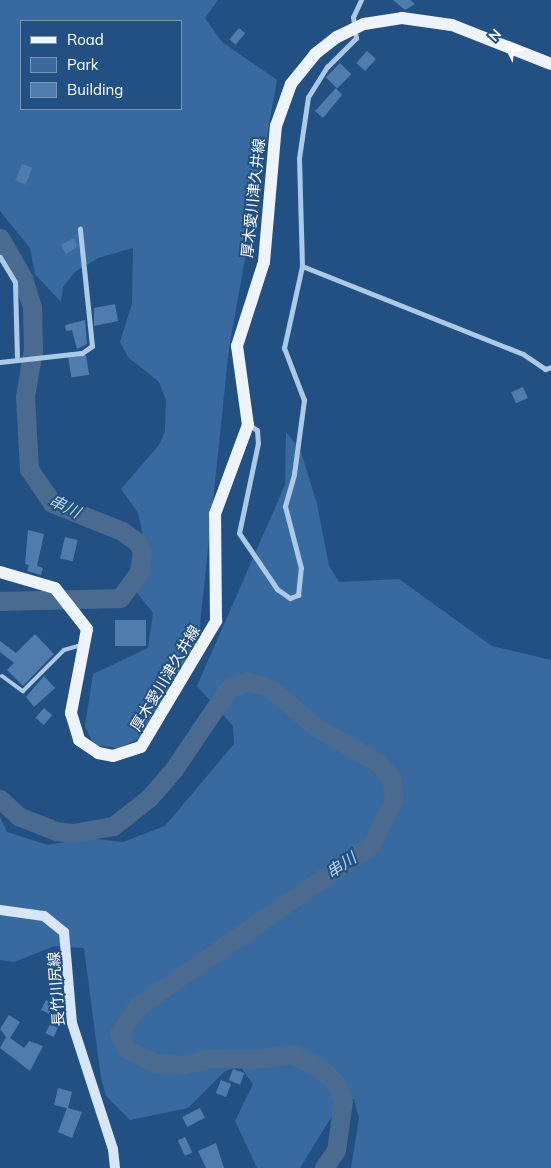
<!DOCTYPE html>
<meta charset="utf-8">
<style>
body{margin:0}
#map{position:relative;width:551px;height:1168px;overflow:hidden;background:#235083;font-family:Mulish,"Noto Sans JP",sans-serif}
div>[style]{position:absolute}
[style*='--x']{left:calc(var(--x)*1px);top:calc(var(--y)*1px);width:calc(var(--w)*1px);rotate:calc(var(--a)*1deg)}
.green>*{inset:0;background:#386aa0}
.river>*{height:19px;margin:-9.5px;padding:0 9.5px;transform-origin:9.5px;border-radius:9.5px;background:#4a6b8f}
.building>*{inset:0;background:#507cad;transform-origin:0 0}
.lane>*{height:4px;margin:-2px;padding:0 2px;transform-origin:2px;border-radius:2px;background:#acc9e8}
.street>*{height:5px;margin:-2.5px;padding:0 2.5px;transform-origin:2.5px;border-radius:2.5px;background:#acc9e8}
.secondary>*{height:10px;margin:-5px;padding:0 5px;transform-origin:5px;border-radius:5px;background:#d6e5f7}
.primary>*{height:12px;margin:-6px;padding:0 6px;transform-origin:6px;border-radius:6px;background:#eef4fe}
span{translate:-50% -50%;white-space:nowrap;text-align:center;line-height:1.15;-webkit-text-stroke:4px #235083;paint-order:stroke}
.street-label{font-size:15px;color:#fff}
.water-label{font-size:16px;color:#b7d3ef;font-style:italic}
.legend{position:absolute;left:20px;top:20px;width:162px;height:90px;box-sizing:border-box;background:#235083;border:1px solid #7b96b5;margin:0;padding:6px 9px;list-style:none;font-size:15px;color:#fff}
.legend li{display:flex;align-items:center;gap:10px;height:25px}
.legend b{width:25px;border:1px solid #7b96b5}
.north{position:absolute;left:481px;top:20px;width:50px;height:50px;-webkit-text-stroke:4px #235083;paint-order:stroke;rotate:312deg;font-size:14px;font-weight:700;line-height:20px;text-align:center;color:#fff}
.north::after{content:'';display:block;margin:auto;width:18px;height:22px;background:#fff;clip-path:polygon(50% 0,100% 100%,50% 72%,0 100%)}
</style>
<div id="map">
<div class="green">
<i style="clip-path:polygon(evenodd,0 0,218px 0,205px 18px,222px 42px,277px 80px,229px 348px,198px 644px,140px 738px,118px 748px,94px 745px,85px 726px,93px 674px,148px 648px,153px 613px,131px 585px,144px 540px,138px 513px,121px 489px,159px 445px,165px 431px,166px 400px,159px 382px,128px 357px,120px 342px,132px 304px,133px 248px,98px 258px,75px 272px,63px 287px,61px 302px,35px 274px,30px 248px,0 211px,0 0,21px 21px,181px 21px,181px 109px,21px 109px,21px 21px)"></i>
<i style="clip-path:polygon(286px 432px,300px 449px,317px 504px,329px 566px,339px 582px,399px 579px,492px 646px,551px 660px,551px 1168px,351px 1168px,359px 1118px,354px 1099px,340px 1103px,300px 1168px,257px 1168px,235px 1121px,253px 1084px,239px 1065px,224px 1072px,188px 1108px,130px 1120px,106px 1096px,101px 1078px,84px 948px,54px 946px,14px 962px,0 960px,0 817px,7px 832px,48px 845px,88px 838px,123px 842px,165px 826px,234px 744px,233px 726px,197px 686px,285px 485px)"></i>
</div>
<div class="river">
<i style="--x:0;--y:238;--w:46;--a:60.1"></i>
<i style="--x:23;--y:278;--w:31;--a:73"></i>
<i style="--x:32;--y:308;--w:42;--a:88.6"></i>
<i style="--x:33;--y:350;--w:47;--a:99.9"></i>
<i style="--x:25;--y:396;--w:73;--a:86.9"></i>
<i style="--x:29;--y:469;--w:41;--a:55.9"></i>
<i style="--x:52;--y:503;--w:75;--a:21.8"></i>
<i style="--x:122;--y:531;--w:19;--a:36"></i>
<i style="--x:137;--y:542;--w:11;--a:63"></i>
<i style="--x:142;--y:552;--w:20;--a:99"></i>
<i style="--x:139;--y:572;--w:32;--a:126"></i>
<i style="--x:120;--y:598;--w:120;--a:178.6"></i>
<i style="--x:0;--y:799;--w:25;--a:43"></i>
<i style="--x:18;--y:816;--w:41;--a:21.5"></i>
<i style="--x:56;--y:831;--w:17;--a:7"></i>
<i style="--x:73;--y:833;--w:41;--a:-9.9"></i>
<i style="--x:113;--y:826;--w:46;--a:-37.9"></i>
<i style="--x:149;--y:798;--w:38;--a:-49"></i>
<i style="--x:174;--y:769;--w:97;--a:-56"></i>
<i style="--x:228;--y:689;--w:21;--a:-23"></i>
<i style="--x:247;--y:681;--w:24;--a:17"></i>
<i style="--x:270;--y:688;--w:62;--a:40.4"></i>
<i style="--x:317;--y:728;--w:69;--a:29.5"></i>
<i style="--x:377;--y:762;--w:21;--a:47"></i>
<i style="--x:391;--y:777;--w:22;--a:82"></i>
<i style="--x:394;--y:799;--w:51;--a:116.6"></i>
<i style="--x:371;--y:845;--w:283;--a:145.4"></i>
<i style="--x:138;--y:1006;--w:33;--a:125"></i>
<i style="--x:119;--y:1033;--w:17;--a:66"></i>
<i style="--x:126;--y:1049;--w:32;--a:26"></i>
<i style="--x:155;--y:1063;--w:26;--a:4"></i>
<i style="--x:181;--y:1065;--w:35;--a:-12"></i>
<i style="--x:215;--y:1058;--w:41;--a:1.4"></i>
<i style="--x:256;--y:1059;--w:36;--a:-8"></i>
<i style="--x:292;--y:1054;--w:33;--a:27"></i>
<i style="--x:321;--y:1069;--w:21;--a:43"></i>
<i style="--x:336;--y:1083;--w:19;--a:69"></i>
<i style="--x:343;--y:1101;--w:49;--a:98.1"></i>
<i style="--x:336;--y:1150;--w:22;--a:124"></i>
</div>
<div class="building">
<i style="clip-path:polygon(393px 0,410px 0,415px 4px,405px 10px)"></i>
<i style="left:239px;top:28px;width:8px;height:15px;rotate:40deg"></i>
<i style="left:367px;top:51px;width:12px;height:16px;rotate:42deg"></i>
<i style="left:340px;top:63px;width:16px;height:20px;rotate:45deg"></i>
<i style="clip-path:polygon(336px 88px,342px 95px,323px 118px,315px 111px)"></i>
<i style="left:22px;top:164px;width:11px;height:18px;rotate:22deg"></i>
<i style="clip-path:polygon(74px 238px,77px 247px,66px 254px,61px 245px)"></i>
<i style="clip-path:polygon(115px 304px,118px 321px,94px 326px,94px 308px)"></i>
<i style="clip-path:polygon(85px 320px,87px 344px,77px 349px,72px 330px,66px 331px,65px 325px)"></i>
<i style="left:86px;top:355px;width:20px;height:18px;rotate:81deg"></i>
<i style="left:523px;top:387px;width:12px;height:13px;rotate:66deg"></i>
<i style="clip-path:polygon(28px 530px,44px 534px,37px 566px,43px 568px,41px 575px,27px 571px,29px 565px,25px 564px)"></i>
<i style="left:65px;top:537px;width:13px;height:22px;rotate:13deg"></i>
<i style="left:115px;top:620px;width:31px;height:26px"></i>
<i style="clip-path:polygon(35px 634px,54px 654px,23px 686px,7px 670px,14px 663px,0 652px,0 641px,16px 653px)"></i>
<i style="clip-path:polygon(44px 676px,55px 688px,34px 707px,26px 697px)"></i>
<i style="left:44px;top:708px;width:11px;height:13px;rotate:41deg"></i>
<i style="left:46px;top:1000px;width:9px;height:11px;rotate:27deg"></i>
<i style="clip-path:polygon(9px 1015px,20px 1022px,10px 1038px,24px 1048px,29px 1041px,43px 1046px,30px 1071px,0 1048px,6px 1037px,0 1029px)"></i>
<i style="left:50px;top:1024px;width:9px;height:10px;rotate:27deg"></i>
<i style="left:233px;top:1069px;width:12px;height:12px;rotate:20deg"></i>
<i style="left:221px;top:1080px;width:11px;height:14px;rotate:22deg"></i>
<i style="clip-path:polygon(58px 1088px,72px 1092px,68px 1108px,82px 1112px,72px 1138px,58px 1132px,67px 1108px,54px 1105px)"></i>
<i style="left:200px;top:1108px;width:11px;height:20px;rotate:63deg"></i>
<i style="left:185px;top:1137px;width:17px;height:8px;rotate:65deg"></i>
<i style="clip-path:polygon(216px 1143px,224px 1168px,206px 1168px,198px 1151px)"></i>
</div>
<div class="lane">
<i style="--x:2;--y:676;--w:26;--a:36"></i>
<i style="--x:23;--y:691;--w:58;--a:-45"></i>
<i style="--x:64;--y:650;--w:19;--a:-16"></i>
</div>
<div class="street">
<i style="--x:0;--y:257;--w:29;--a:59"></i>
<i style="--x:15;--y:282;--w:75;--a:88.5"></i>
<i style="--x:302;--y:266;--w:238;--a:21.7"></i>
<i style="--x:523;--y:354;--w:27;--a:34"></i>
<i style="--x:545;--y:369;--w:6;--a:-18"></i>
<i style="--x:0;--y:362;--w:82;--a:-6.3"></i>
<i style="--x:82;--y:353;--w:12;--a:-35"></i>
<i style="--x:92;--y:346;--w:118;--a:-95.9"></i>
<i style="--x:249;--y:425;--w:9;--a:32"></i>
<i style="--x:257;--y:430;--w:13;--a:86"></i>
<i style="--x:258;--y:443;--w:92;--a:101.9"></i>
<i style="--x:239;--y:533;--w:68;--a:55.8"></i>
<i style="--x:277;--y:589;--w:16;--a:35"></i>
<i style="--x:290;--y:598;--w:9;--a:-21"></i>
<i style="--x:298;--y:595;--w:27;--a:-84"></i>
<i style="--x:301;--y:568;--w:64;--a:-104.5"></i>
<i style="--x:285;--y:506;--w:33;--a:-74"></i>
<i style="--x:294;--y:474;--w:75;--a:-82.3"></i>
<i style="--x:304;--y:400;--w:56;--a:-111"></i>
<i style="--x:284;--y:348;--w:84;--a:-77.6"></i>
<i style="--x:302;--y:266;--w:108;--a:-91.6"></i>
<i style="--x:299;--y:158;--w:62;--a:-81.6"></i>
<i style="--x:308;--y:97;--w:36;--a:-58"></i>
<i style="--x:327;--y:67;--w:41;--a:-45"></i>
<i style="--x:356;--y:38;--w:21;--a:-98"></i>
<i style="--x:353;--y:17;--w:19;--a:-65"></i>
</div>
<div class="secondary">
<i style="--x:0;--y:910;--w:44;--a:7.8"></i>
<i style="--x:44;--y:916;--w:26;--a:39"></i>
<i style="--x:64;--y:932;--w:91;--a:85"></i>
<i style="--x:72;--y:1023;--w:133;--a:72"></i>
<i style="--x:113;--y:1149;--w:19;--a:84"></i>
</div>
<div class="primary">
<i style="--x:0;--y:572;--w:57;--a:16.2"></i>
<i style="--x:55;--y:588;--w:52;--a:52"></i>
<i style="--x:87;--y:629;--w:86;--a:100.8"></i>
<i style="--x:71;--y:713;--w:28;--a:73"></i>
<i style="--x:79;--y:740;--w:23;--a:34"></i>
<i style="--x:98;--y:753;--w:15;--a:11"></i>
<i style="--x:113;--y:756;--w:29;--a:-18"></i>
<i style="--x:141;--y:747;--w:147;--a:-59.2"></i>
<i style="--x:216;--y:621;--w:107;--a:-90.5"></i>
<i style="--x:215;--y:514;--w:95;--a:-69.7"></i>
<i style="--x:248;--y:425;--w:80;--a:-97.9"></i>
<i style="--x:237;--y:346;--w:88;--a:-72.2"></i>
<i style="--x:264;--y:262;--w:137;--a:-85"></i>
<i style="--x:276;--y:126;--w:45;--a:-70.3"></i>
<i style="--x:291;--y:84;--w:38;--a:-51"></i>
<i style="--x:315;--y:54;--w:28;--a:-38"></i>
<i style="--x:337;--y:37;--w:30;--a:-26"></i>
<i style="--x:364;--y:24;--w:38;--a:-9"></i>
<i style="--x:402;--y:18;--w:50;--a:8"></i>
<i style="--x:452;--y:25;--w:106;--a:21.5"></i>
</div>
<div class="street-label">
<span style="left:253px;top:198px;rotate:-84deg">厚木愛川津久井線</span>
<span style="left:165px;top:678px;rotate:-59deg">厚木愛川津久井線</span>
<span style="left:56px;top:989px;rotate:-94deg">長竹川尻線</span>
</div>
<div class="water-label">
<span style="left:65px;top:506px;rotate:26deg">串川</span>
<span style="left:341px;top:865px;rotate:-34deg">串川</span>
</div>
<ul class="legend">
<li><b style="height:6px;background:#eef4fe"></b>Road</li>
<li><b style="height:14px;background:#386aa0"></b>Park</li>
<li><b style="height:14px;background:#507cad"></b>Building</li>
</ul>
<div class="north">N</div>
</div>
